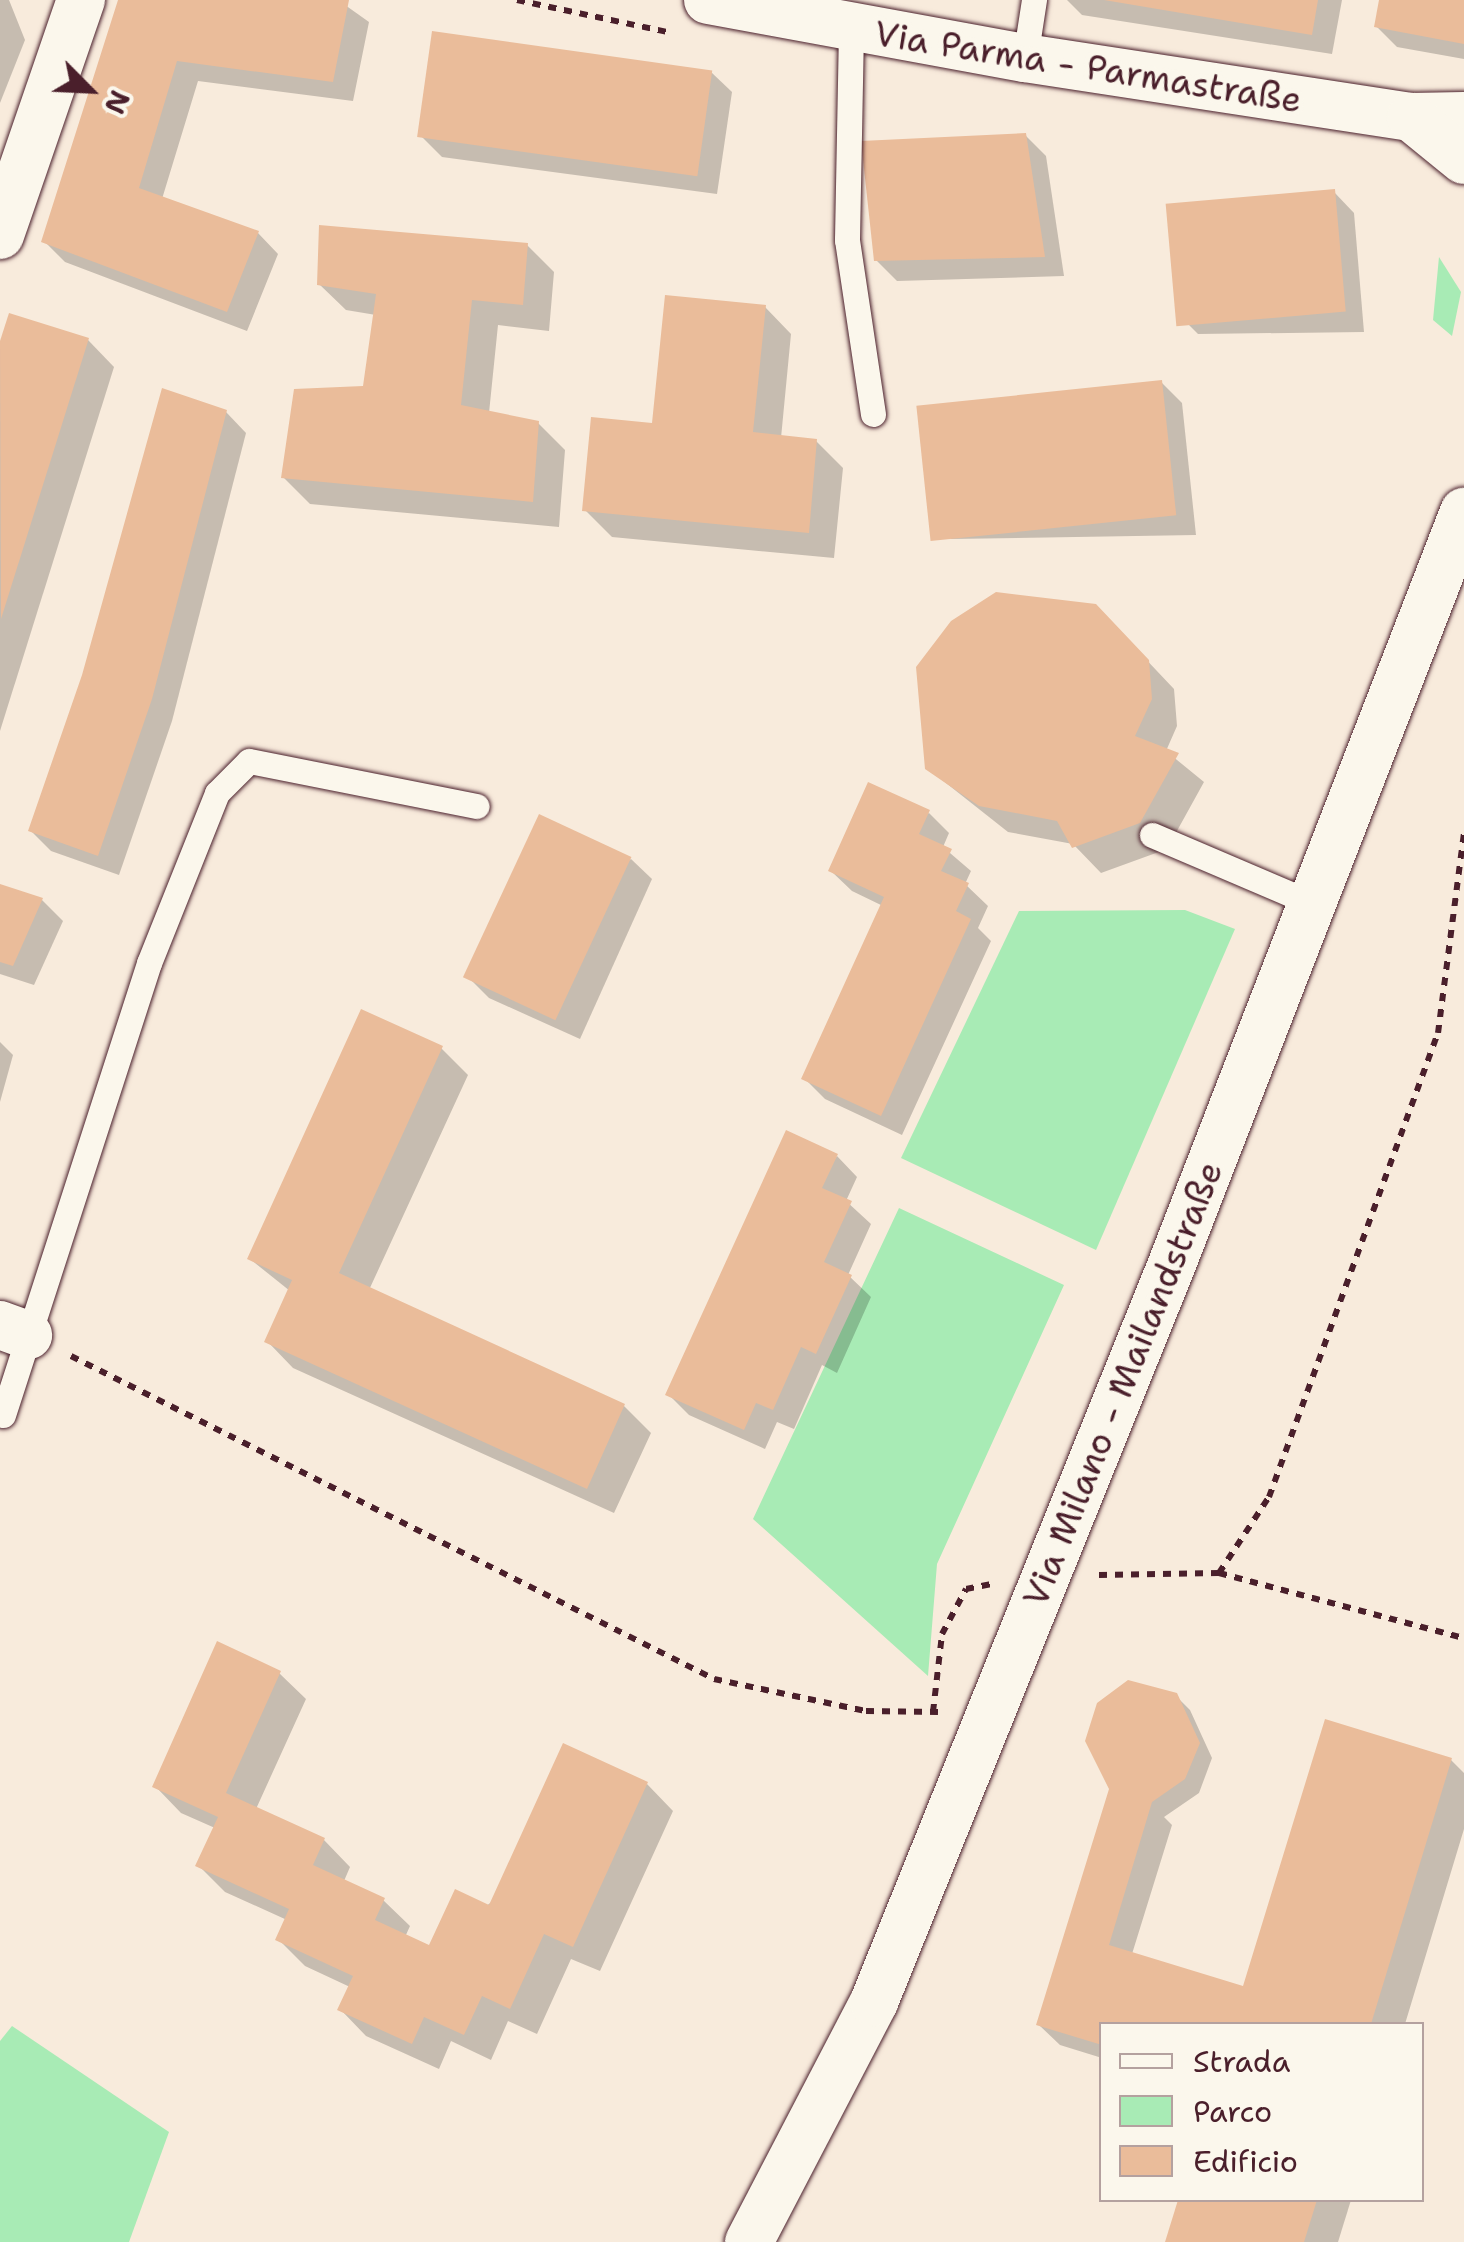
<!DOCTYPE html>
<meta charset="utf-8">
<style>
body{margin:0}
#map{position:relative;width:1464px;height:2242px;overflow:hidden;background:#f8ebdc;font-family:"Shantell Sans",sans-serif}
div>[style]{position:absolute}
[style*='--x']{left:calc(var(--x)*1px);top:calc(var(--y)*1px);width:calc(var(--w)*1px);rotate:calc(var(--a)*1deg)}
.green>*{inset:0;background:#a8ebb5}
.shadow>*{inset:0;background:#0003}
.building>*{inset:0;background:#eabc9a;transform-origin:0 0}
.path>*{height:6px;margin-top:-3px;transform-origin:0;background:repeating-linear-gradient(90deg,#4a1f2b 0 8px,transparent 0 16px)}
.roads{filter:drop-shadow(0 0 2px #4a1f2b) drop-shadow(0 0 2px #4a1f2b)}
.service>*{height:25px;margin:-12.5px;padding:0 12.5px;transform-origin:12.5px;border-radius:12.5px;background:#fbf7ec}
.minor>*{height:48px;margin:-24px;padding:0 24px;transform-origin:24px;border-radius:24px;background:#fbf7ec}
span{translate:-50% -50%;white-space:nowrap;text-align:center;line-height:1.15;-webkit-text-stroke:10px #fbf7ec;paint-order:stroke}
.street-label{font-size:35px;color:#4a1f2b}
.legend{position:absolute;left:1099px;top:2022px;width:325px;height:180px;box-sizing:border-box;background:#fbf7ec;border:2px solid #b4a19f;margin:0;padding:12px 18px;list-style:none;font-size:30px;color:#4a1f2b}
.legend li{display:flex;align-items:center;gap:20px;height:50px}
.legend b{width:50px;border:2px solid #b4a19f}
.north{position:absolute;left:40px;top:40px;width:100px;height:100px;-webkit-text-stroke:8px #fbf7ec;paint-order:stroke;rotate:114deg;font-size:28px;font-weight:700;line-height:40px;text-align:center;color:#4a1f2b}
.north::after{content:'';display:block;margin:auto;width:35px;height:45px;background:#4a1f2b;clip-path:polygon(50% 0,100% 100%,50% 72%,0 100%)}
</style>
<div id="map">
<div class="green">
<i style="clip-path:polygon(1439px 257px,1461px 292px,1452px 336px,1433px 320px)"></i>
<i style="clip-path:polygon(1185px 910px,1235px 929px,1096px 1250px,901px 1158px,1019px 911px)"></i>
<i style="clip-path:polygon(899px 1208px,1064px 1285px,937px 1564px,928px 1676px,753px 1519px)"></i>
<i style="clip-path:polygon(12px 2026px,169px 2132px,129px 2242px,0 2242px,0 2041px)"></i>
</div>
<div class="shadow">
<i style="clip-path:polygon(0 0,9px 0,25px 40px,0 103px)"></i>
<i style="clip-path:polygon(121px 0,338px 0,369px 22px,353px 101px,198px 81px,162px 199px,258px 233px,278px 254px,247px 331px,65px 262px,44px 241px)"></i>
<i style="clip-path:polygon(1067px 0,1342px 0,1332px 54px,1082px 15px)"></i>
<i style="clip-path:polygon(1381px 0,1464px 0,1464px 59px,1397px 47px,1376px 26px)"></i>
<i style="clip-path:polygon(711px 72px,732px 92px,717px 194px,442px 157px,421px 136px)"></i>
<i style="clip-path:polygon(1025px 135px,1046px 156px,1064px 276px,897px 281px,876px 260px)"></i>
<i style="clip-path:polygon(1334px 192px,1354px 213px,1364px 332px,1198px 334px,1177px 313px)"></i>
<i style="clip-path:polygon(527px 245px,554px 272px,549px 331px,498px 325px,489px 413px,538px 423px,565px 450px,559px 527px,310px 504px,283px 477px,365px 389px,376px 315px,346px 310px,319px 284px)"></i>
<i style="clip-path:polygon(765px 307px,791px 334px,781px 438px,816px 441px,843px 468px,834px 558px,612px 537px,585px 510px)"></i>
<i style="clip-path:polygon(10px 316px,88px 340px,114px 367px,0 731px,0 349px)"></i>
<i style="clip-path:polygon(1161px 382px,1182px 403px,1196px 535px,951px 539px,930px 518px)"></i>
<i style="clip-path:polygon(226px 412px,246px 433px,172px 721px,119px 875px,51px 851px,30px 830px)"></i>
<i style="clip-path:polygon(1122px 634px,1174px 689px,1177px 726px,1166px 751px,1204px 782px,1167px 849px,1101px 873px,1073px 844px,1008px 832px,927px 768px)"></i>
<i style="clip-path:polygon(929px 813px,949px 833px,943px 847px,971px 871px,965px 884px,988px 906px,978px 928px,991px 941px,902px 1135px,825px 1099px,804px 1078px,883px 906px,852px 891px,831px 871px)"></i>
<i style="clip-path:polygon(631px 859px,652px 879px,580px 1039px,489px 998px,468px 977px)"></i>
<i style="clip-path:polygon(0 886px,42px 900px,63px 921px,34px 985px,0 974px)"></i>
<i style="clip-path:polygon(0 1042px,13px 1055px,0 1102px)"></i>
<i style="clip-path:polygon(441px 1048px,468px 1075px,369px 1290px,624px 1406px,651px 1433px,614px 1513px,293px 1368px,267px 1341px,290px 1291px,250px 1259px)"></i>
<i style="clip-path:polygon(837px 1156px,857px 1177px,846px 1201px,871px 1224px,848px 1275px,871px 1297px,837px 1373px,822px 1365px,794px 1429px,777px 1422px,765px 1449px,689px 1415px,668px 1394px)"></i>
<i style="clip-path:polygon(279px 1673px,306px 1699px,256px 1809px,324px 1840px,350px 1867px,344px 1881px,383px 1900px,410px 1926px,405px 1937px,431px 1948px,647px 1784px,673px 1811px,600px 1971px,571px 1959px,537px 2034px,508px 2021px,491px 2060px,451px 2041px,439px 2069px,366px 2036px,340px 2009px,350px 1987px,305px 1966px,278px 1939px,287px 1920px,225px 1892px,198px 1865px,215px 1828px,181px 1813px,155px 1786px)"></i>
<i style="clip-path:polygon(1176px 1696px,1190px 1710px,1212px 1758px,1199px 1793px,1164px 1817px,1172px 1825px,1132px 1954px,1242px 1988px,1451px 1760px,1464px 1773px,1464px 1829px,1405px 2024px,1102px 2024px,1102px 2058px,1060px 2045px,1039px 2025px)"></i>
<i style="clip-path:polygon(1181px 2200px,1351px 2200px,1338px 2242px,1168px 2242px)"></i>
</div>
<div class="building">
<i style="clip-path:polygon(118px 0,349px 0,333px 82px,177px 61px,139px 188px,259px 231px,227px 312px,41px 242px)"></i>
<i style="clip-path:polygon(1104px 0,1318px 0,1312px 35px)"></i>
<i style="clip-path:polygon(1379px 0,1464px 0,1464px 44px,1374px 27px)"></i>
<i style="left:432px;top:31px;width:283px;height:107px;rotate:8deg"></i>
<i style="clip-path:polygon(1026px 133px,1045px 257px,874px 261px,861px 141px)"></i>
<i style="left:1335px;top:189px;width:123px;height:170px;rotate:85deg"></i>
<i style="clip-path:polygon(319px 225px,528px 243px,523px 305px,472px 300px,461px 405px,539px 421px,533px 502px,281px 478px,294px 389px,363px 386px,376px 294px,317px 285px)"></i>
<i style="clip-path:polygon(665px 295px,766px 305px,753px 432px,817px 439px,809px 533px,582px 511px,591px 417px,652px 423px)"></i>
<i style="clip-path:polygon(9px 313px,89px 338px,1px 619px,0 341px)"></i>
<i style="left:1162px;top:380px;width:136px;height:247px;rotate:84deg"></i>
<i style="clip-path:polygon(162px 388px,227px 410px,152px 699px,98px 856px,28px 831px,82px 675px)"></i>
<i style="clip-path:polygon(996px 592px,1096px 604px,1149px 660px,1152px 699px,1135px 736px,1179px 753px,1140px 823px,1072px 848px,1057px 821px,979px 806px,925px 769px,916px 667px,951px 621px)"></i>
<i style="clip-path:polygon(868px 782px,930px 810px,919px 834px,952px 849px,941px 871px,969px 883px,956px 911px,971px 919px,881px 1116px,801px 1079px,884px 897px,828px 871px)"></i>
<i style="left:539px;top:814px;width:102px;height:180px;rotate:25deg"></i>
<i style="clip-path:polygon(0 884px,43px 898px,13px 966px,0 962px)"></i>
<i style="clip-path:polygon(361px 1009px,443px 1046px,339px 1273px,625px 1404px,587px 1489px,264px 1342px,292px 1280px,247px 1259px)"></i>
<i style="clip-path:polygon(786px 1130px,838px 1154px,822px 1188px,852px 1201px,824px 1262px,852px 1275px,816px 1354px,801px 1347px,773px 1410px,756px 1403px,744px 1430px,665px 1395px)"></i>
<i style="clip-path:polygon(217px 1641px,281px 1671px,226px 1793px,325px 1838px,313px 1865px,385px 1898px,375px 1920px,429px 1945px,455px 1889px,489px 1905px,563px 1743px,648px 1782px,573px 1947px,544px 1934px,510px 2009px,482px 1996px,464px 2035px,424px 2017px,412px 2044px,337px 2010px,353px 1976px,275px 1940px,289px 1909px,195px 1866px,218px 1817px,152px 1787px)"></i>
<i style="clip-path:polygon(1128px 1680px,1177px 1693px,1200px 1743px,1185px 1779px,1152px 1802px,1109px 1945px,1243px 1986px,1325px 1719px,1452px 1758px,1371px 2024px,1102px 2024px,1102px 2045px,1036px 2025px,1109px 1789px,1085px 1741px,1097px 1703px)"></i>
<i style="clip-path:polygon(1178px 2200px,1317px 2200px,1304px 2242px,1165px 2242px)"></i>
</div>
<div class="path">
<i style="--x:517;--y:0;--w:158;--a:12"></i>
<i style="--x:71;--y:1356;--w:720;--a:26.67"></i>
<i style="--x:714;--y:1679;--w:155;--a:11.9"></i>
<i style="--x:866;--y:1711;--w:72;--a:0.8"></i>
<i style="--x:1219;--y:1573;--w:91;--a:-56.7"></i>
<i style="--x:1269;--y:1497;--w:494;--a:-70"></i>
<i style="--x:1438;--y:1033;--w:203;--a:-82.6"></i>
<i style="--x:1099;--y:1575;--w:120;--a:-1"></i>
<i style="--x:1219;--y:1573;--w:253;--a:14.9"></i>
<i style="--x:933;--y:1712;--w:79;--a:-83.4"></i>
<i style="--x:942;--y:1634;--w:51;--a:-61.9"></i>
<i style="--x:966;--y:1589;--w:26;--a:-11"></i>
</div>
<div class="roads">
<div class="service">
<i style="--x:851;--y:30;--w:210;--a:91.1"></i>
<i style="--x:847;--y:240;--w:176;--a:81.5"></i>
<i style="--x:1025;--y:58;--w:59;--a:-81.2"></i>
<i style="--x:1152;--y:835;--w:176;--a:23.1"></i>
<i style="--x:3;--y:1415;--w:475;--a:-72.1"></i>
<i style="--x:149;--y:963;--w:183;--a:-68.2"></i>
<i style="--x:217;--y:793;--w:45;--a:-45"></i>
<i style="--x:249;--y:761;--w:232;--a:11.2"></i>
</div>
<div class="minor">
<i style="--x:708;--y:0;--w:322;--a:10.4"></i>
<i style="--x:1025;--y:58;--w:390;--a:8.7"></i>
<i style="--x:1411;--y:117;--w:53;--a:-1.1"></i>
<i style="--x:1411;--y:117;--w:68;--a:39.1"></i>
<i style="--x:0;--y:235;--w:249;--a:-71"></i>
<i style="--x:0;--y:1325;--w:30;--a:20"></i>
<i style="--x:749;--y:2242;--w:271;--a:-62.5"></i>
<i style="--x:874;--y:2002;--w:796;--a:-68.01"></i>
<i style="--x:1172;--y:1264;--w:807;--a:-68.78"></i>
</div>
</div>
<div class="street-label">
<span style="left:1088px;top:67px;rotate:9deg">Via Parma - Parmastraße</span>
<span style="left:1123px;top:1384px;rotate:-68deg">Via Milano - Mailandstraße</span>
</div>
<ul class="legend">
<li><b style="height:12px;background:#fbf7ec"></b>Strada</li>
<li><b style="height:28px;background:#a8ebb5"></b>Parco</li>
<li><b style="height:28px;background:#eabc9a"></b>Edificio</li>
</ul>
<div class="north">N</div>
</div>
